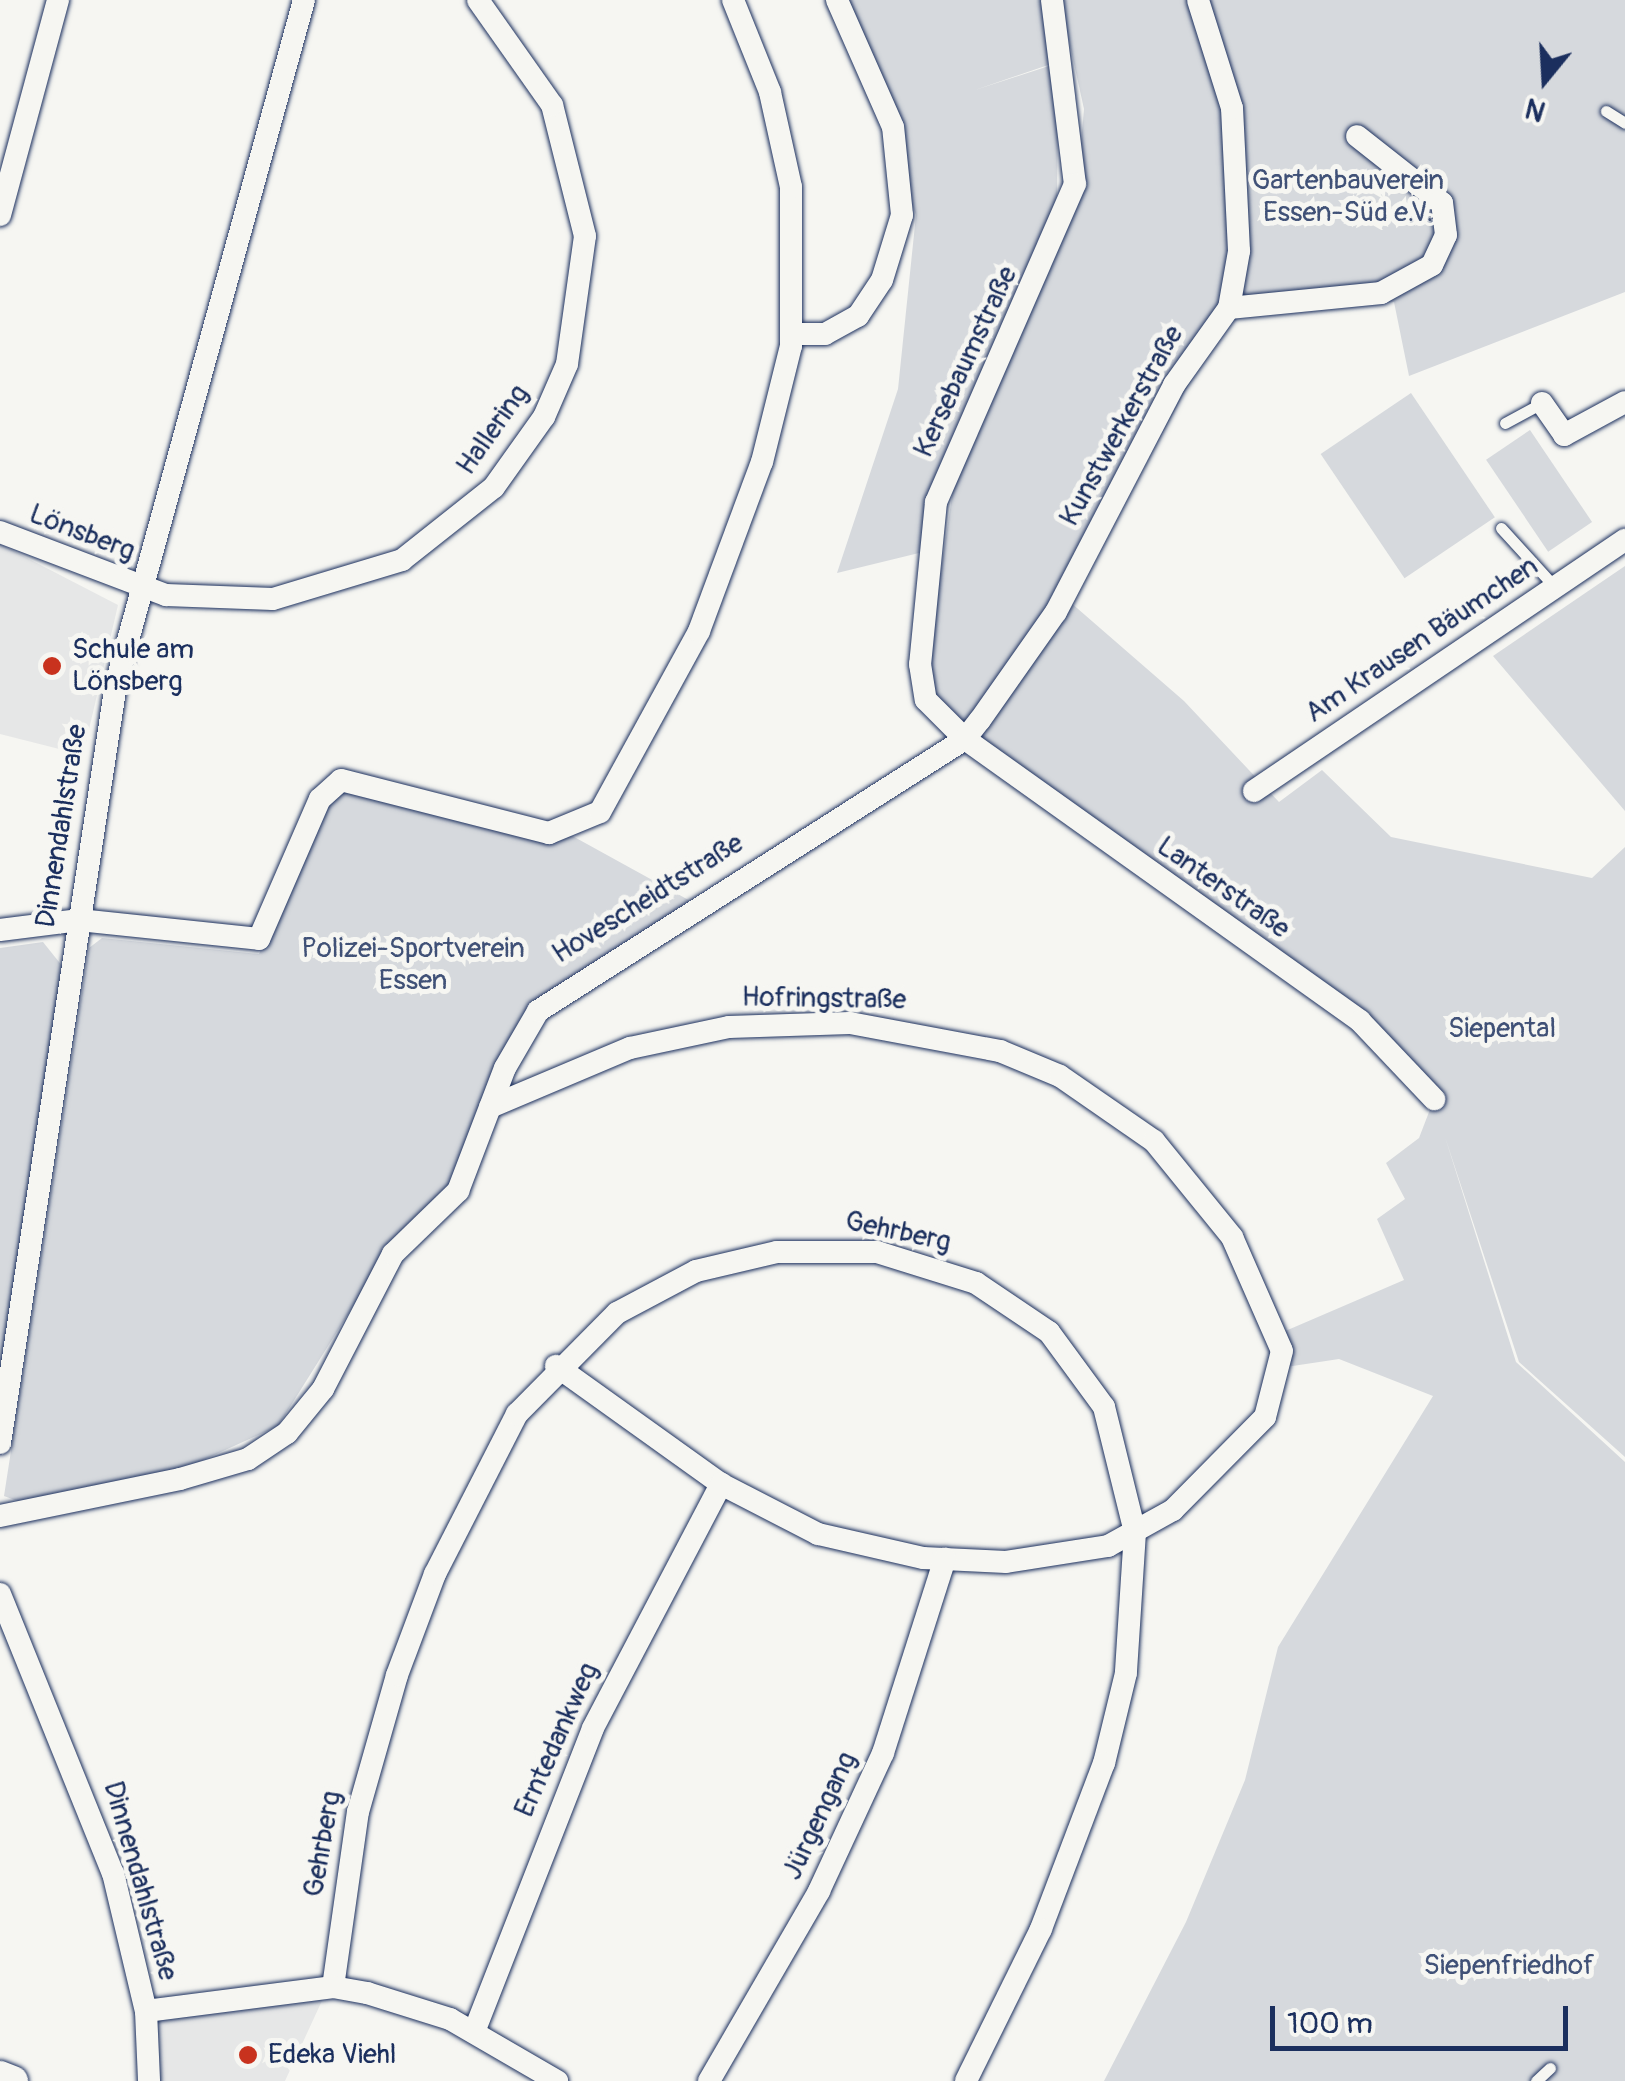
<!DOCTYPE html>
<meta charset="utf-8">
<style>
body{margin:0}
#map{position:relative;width:1625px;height:2081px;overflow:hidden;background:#f6f6f2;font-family:Pangolin,sans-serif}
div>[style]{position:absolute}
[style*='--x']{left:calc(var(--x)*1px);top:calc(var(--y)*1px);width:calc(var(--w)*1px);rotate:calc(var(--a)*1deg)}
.built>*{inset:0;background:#e6e7e7}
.green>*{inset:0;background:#d6d9dd;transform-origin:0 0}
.roads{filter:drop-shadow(0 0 2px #1b2f5e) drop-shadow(0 0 2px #1b2f5e)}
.service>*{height:11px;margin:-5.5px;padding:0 5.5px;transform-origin:5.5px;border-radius:5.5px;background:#f6f6f2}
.minor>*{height:22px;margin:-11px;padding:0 11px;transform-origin:11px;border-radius:11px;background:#f6f6f2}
.secondary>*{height:30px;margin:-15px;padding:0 15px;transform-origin:15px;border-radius:15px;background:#f6f6f2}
.dots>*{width:28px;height:28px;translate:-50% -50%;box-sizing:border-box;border:5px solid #f6f6f2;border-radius:50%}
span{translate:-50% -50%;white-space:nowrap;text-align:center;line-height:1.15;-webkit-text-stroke:10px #f6f6f2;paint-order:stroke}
.park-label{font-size:28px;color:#405177}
.street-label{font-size:28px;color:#1b2f5e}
.poi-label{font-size:28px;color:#1b2f5e}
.left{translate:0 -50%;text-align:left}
.north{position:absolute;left:1495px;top:30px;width:100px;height:100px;-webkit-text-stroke:8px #f6f6f2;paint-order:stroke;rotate:198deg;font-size:28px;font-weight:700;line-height:40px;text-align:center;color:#1b2f5e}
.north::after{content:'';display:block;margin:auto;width:35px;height:45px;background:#1b2f5e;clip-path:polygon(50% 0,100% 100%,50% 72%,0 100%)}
.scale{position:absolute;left:1270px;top:2006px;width:298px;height:45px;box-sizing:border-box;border:5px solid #1b2f5e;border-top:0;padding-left:12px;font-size:30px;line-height:35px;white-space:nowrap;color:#1b2f5e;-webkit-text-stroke:8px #f6f6f2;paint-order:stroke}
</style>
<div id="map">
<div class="built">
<i style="clip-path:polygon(0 544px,118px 605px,83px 755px,0 734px)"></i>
<i style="clip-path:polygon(326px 1992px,285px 2081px,151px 2081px,149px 2013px)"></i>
</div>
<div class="green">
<i style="clip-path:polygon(835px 0,1042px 0,1054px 63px,975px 90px,1055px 64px,1058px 113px,1057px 196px,1020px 301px,928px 501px,919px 553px,837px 573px,898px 389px,916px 215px)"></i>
<i style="clip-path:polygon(1060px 0,1625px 0,1625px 292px,1409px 376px,1394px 302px,1237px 317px,1217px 333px,1070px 602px,1184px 701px,1279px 802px,1322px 770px,1391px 837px,1592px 878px,1625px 847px,1625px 1457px,1519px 1362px,1445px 1137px,1516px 1362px,1625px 1462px,1625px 2081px,1104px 2081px,1186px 1922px,1245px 1780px,1278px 1647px,1433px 1396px,1339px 1359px,1286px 1367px,1283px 1332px,1404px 1280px,1377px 1219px,1405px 1199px,1386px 1163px,1419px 1138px,1434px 1099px,1422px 1076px,936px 711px,927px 664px,954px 483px,1076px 200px,1084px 109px)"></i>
<i style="left:1411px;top:393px;width:150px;height:109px;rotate:56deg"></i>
<i style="left:1530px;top:430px;width:111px;height:53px;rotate:56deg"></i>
<i style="clip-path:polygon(1625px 566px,1625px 811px,1493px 656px)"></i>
<i style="clip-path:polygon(335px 785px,567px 833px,694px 903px,535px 1010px,458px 1184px,380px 1263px,278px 1426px,179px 1471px,20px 1502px,4px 1496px,89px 948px,102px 938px,259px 954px)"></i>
<i style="clip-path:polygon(43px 942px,63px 967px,0 1373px,0 948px)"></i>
</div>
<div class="roads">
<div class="service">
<i style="--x:1606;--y:111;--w:22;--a:32"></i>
<i style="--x:1505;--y:423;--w:42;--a:-28.4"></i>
<i style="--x:1501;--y:528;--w:79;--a:47.6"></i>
<i style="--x:1536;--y:2081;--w:19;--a:-43"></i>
</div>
<div class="minor">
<i style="--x:1052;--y:0;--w:185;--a:82.9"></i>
<i style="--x:1075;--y:184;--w:347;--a:113.6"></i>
<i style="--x:936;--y:502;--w:163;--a:95.6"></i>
<i style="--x:920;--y:664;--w:36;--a:81"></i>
<i style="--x:926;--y:700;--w:55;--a:45"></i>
<i style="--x:965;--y:739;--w:485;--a:35.5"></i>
<i style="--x:1360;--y:1021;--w:108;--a:46.5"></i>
<i style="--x:0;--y:215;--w:223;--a:-74.9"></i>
<i style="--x:1229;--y:308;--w:153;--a:-5.6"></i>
<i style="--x:1381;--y:293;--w:58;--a:-28.8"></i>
<i style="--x:1432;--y:265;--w:33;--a:-65"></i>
<i style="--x:1446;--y:235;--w:32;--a:-97"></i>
<i style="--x:1442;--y:203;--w:108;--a:-141.8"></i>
<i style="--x:793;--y:334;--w:32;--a:0"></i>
<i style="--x:825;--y:334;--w:38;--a:-29"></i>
<i style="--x:858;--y:316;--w:43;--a:-56.3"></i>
<i style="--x:882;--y:280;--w:68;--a:-72.9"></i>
<i style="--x:902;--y:215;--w:88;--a:-95.8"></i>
<i style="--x:893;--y:127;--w:139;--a:-113.8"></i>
<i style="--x:1542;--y:403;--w:39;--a:55"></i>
<i style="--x:1564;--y:435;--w:69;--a:-28.4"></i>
<i style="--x:0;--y:532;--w:178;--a:20.8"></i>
<i style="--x:166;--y:595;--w:107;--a:2.1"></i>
<i style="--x:273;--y:599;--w:135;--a:-16.8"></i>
<i style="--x:402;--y:560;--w:117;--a:-38.4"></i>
<i style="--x:494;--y:487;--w:86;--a:-54.5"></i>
<i style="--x:544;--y:417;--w:58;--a:-66.5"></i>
<i style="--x:567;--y:364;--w:129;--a:-82"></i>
<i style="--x:585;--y:236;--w:135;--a:-104.1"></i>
<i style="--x:552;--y:105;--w:128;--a:-125.2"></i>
<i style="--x:1254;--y:791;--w:448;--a:-34.1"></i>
<i style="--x:0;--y:930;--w:80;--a:-7.2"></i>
<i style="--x:79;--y:920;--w:181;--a:6"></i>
<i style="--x:259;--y:939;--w:153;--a:-66.5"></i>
<i style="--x:320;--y:799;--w:28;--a:-42"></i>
<i style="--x:341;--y:780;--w:215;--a:14.3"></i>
<i style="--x:549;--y:833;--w:55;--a:-22.4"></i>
<i style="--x:600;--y:812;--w:206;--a:-61.3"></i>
<i style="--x:699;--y:631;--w:180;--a:-69.6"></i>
<i style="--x:762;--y:462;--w:120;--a:-76"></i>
<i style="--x:791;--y:346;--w:159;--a:-90"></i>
<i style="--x:791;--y:187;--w:97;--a:-102.5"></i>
<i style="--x:770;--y:92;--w:99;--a:-111.9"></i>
<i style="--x:490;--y:1107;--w:152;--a:-22.9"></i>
<i style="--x:630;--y:1048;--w:101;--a:-12"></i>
<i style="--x:729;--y:1027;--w:121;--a:-1.9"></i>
<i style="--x:850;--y:1023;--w:153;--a:10.6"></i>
<i style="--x:1000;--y:1051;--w:65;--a:22.6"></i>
<i style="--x:1060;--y:1076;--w:114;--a:34.7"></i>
<i style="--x:1154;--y:1141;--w:124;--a:50.9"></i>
<i style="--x:1232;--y:1237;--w:124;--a:66.3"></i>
<i style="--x:1282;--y:1351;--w:68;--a:104.4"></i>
<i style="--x:1265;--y:1417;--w:131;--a:134.7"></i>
<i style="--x:1173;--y:1510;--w:74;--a:151"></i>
<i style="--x:1108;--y:1546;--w:103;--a:171.1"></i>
<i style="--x:1006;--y:1562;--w:83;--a:-177.2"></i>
<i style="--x:923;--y:1558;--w:108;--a:-167.1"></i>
<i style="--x:818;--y:1534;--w:109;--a:-152.7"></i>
<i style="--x:721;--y:1484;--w:203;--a:-144.4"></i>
<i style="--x:0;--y:1443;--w:768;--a:-81.31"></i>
<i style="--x:116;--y:684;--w:709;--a:-74.63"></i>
<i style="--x:0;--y:1516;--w:184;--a:-11.6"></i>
<i style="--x:180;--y:1479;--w:71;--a:-16.4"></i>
<i style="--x:248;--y:1459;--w:47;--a:-33.7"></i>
<i style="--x:287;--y:1433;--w:57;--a:-50.7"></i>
<i style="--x:323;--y:1389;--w:152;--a:-62.6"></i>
<i style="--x:393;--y:1254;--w:91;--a:-44.1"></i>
<i style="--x:458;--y:1191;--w:132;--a:-69.1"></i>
<i style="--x:505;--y:1068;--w:66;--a:-59.9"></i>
<i style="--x:538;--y:1011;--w:506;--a:-32.5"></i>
<i style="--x:965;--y:739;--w:24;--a:-52"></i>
<i style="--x:980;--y:720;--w:132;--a:-54.9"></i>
<i style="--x:1056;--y:612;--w:256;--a:-62.5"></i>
<i style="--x:1174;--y:385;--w:95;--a:-54.5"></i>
<i style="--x:1229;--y:308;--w:58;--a:-80"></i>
<i style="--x:1239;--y:251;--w:143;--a:-92.8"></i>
<i style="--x:1232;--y:108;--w:113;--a:-107.5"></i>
<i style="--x:0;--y:1594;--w:301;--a:68"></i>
<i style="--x:113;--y:1873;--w:142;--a:76.6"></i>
<i style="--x:146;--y:2011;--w:70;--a:87.5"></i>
<i style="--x:333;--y:1987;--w:177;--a:-81.9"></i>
<i style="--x:358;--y:1812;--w:142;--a:-74.1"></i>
<i style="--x:397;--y:1675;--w:108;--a:-69.4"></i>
<i style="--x:435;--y:1574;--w:180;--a:-62.9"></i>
<i style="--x:517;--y:1414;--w:142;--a:-45.3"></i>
<i style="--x:617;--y:1313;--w:89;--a:-28"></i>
<i style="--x:696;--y:1271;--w:83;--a:-13.2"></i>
<i style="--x:777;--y:1252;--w:100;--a:0"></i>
<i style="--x:877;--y:1252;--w:104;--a:17.4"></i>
<i style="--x:976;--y:1283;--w:88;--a:33.9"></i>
<i style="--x:1049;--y:1332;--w:93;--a:53.7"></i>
<i style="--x:1104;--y:1407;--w:129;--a:76.1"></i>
<i style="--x:1135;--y:1532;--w:141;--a:93.7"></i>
<i style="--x:1126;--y:1673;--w:93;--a:103.7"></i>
<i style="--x:1104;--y:1763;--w:178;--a:110.8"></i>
<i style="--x:1041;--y:1929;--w:169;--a:116.3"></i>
<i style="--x:146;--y:2011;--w:189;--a:-7.3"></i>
<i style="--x:333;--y:1987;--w:35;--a:10"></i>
<i style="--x:367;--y:1993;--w:87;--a:17.4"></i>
<i style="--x:450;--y:2019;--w:124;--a:30.1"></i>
<i style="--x:474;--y:2032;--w:326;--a:-68.6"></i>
<i style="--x:593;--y:1728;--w:276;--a:-62.3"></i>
<i style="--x:709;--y:2081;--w:220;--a:-59.9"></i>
<i style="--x:819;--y:1891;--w:152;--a:-65.1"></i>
<i style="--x:883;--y:1753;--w:204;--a:-72.3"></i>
</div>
<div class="secondary">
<i style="--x:0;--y:2076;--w:14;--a:21"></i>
</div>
</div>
<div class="dots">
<i style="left:52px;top:666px;background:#c8321e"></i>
<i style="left:248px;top:2055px;background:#c8321e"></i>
</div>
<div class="park-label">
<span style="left:1348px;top:197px">Gartenbauverein<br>Essen-Süd e.V.</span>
<span style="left:413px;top:965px">Polizei-Sportverein<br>Essen</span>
<span style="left:1502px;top:1029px">Siepental</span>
<span style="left:1509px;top:1966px">Siepenfriedhof</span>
</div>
<div class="street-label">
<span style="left:966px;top:362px;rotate:-65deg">Kersebaumstraße</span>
<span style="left:1122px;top:426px;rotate:-61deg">Kunstwerkerstraße</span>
<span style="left:493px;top:430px;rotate:-55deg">Hallering</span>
<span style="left:82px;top:533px;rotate:21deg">Lönsberg</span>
<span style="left:1422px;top:640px;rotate:-34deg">Am Krausen Bäumchen</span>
<span style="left:62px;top:826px;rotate:-81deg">Dinnendahlstraße</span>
<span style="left:1223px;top:888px;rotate:35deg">Lanterstraße</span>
<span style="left:648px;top:899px;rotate:-32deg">Hovescheidtstraße</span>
<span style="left:824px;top:999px;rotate:1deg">Hofringstraße</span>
<span style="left:898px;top:1232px;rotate:12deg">Gehrberg</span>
<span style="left:557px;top:1740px;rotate:-66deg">Erntedankweg</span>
<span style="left:820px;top:1816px;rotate:-65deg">Jürgengang</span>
<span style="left:323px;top:1844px;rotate:-80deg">Gehrberg</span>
<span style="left:140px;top:1881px;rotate:74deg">Dinnendahlstraße</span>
</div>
<div class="poi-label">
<span class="left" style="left:72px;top:666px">Schule am<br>Lönsberg</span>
<span class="left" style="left:268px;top:2055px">Edeka Viehl</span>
</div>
<div class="north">N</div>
<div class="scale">100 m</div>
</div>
